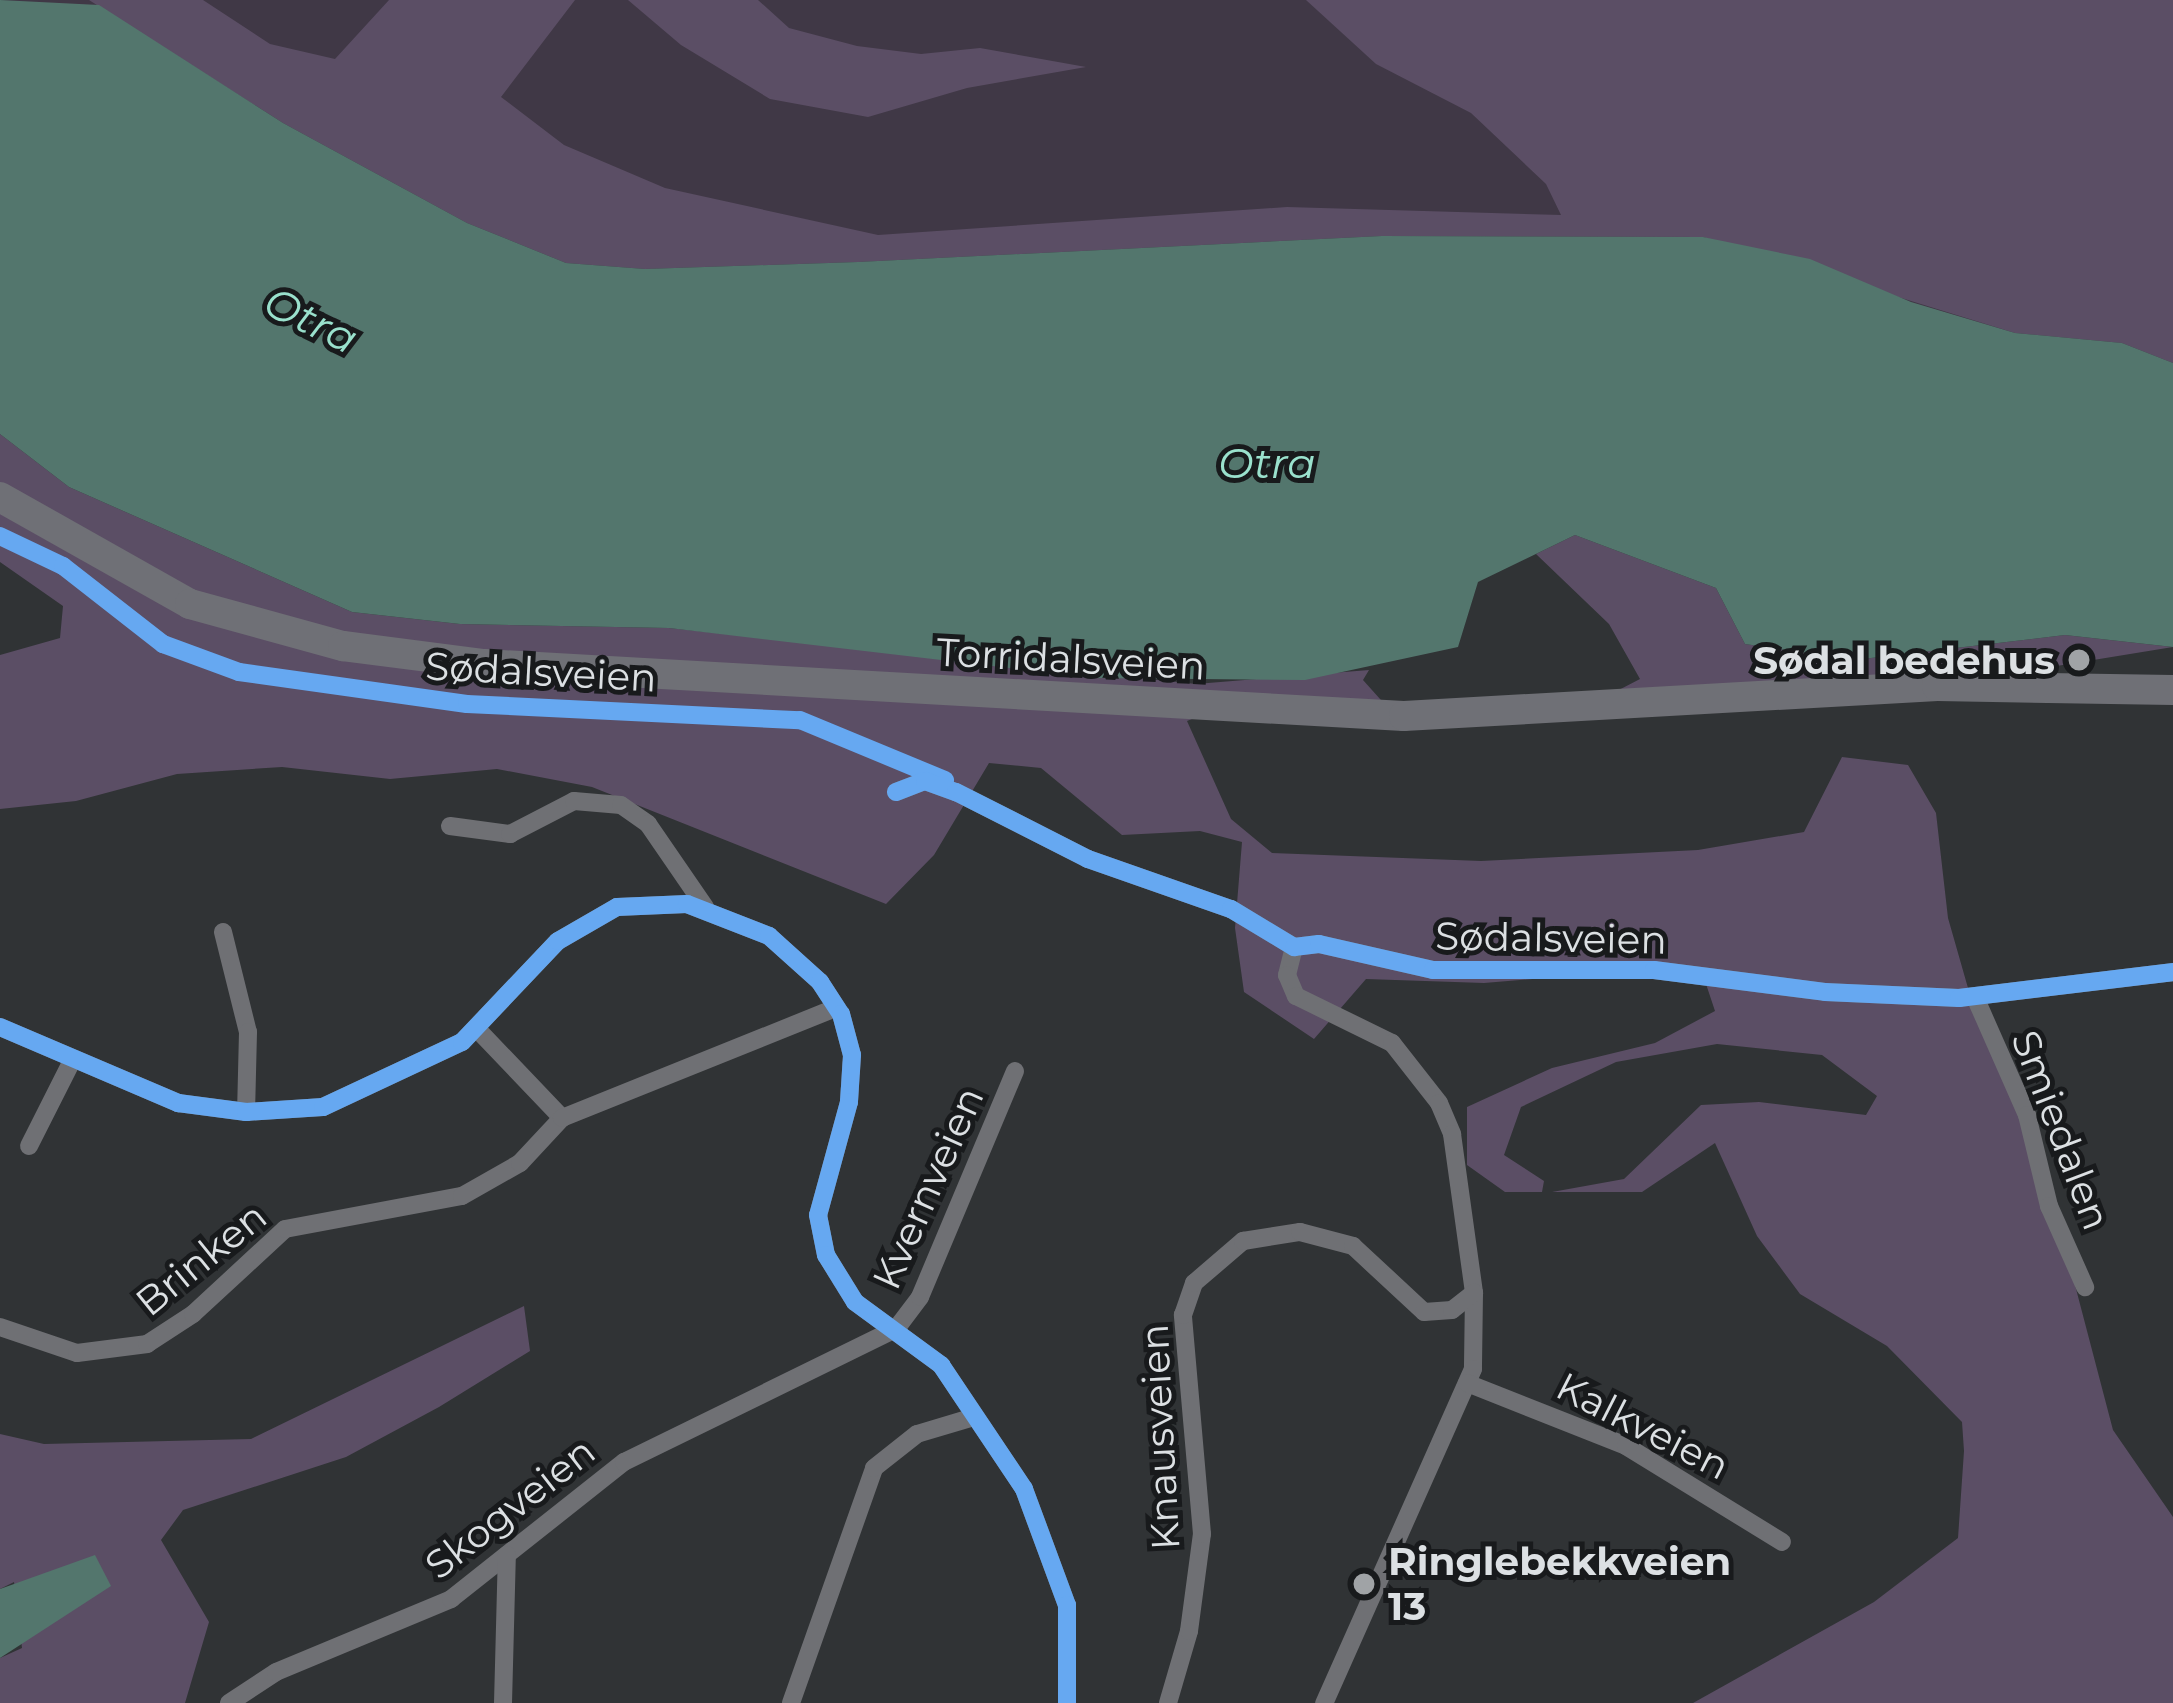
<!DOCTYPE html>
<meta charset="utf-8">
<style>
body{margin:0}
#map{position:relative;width:2173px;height:1703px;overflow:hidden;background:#303335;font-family:Montserrat,sans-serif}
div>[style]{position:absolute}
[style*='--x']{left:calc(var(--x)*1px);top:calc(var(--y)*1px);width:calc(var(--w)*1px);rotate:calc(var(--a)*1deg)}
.green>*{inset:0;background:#403846}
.forest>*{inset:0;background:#5b4e65}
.water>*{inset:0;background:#53766d}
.minor>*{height:18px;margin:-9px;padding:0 9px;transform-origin:9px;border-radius:9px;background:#6f7074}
.primary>*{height:30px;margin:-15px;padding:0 15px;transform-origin:15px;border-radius:15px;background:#6f7076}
.cycleway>*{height:18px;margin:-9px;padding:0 9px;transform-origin:9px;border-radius:9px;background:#66a8f1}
.dots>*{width:33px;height:33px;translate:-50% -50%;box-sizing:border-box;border:6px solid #181a1c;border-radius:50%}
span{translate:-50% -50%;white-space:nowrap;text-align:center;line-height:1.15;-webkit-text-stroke:10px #181a1c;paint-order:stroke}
.street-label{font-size:39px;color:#dce0e3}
.poi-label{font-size:39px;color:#dce0e3;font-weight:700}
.right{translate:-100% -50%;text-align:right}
.left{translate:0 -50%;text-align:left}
.water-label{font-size:42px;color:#9ae1cd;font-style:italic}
</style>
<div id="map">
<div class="green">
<i style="clip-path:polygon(0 0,2173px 0,2173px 463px,598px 359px)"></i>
</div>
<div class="forest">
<i style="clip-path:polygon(89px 0,203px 0,270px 44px,335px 59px,389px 0,575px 0,501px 97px,564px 145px,665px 188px,878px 235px,1287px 207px,1561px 215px,1546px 184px,1471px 113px,1376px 64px,1306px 0,2173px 0,2173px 363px,2122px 343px,2015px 333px,1703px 237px,1382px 236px,858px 262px,645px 269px,566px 263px,467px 223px,283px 123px)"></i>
<i style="clip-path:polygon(628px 0,758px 0,789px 28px,857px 46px,921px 54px,980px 48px,1086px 67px,967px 88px,868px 117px,770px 99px,681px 45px)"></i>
<i style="clip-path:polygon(0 434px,69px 487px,352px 612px,460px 624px,669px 628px,1196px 684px,1369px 670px,1363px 680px,1389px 709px,1584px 708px,1640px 679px,1609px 624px,1536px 554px,1575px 535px,1716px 588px,1745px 644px,1854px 660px,2065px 635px,2173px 647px,1941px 685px,1470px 717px,1212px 711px,1187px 721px,1231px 819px,1272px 853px,1481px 861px,1698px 850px,1804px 832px,1842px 757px,1908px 765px,1936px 813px,1948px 918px,1978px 1023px,2013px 1093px,2059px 1224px,2113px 1430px,2173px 1517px,2173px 1703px,1693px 1703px,1874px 1602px,1958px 1538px,1964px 1451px,1962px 1422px,1887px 1346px,1800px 1294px,1757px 1236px,1715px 1143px,1642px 1192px,1552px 1192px,1624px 1179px,1701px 1105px,1759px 1102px,1866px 1115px,1877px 1096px,1822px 1055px,1717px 1044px,1616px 1062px,1521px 1107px,1504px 1155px,1544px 1181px,1542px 1192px,1505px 1192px,1467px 1165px,1467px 1107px,1552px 1068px,1655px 1043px,1715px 1011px,1705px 981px,1603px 973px,1484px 983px,1366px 979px,1314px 1039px,1244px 992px,1235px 928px,1242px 842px,1200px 831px,1122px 835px,1041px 768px,989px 763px,934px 855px,886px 904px,592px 787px,497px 769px,390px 779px,282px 767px,177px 774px,76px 801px,0 809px,0 655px,60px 638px,63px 606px,0 562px)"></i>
<i style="clip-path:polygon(524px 1306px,530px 1351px,439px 1407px,346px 1457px,183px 1510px,161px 1540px,209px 1622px,185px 1703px,0 1703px,0 1658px,22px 1648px,14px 1582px,0 1589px,0 1434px,44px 1444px,251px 1439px)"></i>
</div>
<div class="water">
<i style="clip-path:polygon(0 0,99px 5px,283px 123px,467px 223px,566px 263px,645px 269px,858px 262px,1382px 236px,1703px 237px,1810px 259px,1911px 302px,2015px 333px,2122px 343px,2173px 363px,2173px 647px,2065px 635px,1854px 660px,1745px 644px,1716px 588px,1575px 535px,1478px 582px,1458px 647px,1305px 680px,1094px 678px,669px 628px,460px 624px,352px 612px,69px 487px,0 434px)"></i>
<i style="clip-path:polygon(95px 1555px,111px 1586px,0 1658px,0 1589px)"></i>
</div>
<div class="minor">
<i style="--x:896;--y:792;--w:31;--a:-21"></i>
<i style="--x:925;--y:781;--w:33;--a:20"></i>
<i style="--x:956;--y:792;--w:148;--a:26.9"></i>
<i style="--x:1088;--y:859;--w:151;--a:19.3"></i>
<i style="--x:1231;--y:909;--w:74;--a:31.1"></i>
<i style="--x:1294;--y:947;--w:25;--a:-7"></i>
<i style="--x:1319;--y:944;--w:117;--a:12.8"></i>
<i style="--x:1433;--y:970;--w:221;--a:0"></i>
<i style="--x:1654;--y:970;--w:172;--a:7.3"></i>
<i style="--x:1825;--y:992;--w:134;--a:2.6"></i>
<i style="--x:1959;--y:998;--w:216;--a:-6.9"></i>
<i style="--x:450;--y:826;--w:61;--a:7.6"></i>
<i style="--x:510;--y:834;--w:72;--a:-27.3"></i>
<i style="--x:574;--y:801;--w:47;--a:4.9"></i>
<i style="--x:621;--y:805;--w:33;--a:35"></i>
<i style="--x:648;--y:824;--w:101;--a:55.5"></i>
<i style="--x:223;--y:932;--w:103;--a:76"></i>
<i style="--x:248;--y:1032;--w:80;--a:91.4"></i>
<i style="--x:1294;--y:947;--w:29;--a:104"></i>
<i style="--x:1287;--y:975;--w:23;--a:67"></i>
<i style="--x:1296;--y:996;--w:107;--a:26.1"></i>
<i style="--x:1392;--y:1043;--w:76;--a:51.9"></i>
<i style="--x:1439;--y:1103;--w:34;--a:67"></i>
<i style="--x:1452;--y:1134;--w:161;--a:82.1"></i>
<i style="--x:1474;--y:1293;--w:76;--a:90.8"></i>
<i style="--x:1473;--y:1369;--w:366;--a:114"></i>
<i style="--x:1975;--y:997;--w:129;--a:66.2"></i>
<i style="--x:2027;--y:1115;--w:94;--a:76.4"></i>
<i style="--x:2049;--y:1206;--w:89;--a:66"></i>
<i style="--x:0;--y:1027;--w:194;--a:23.1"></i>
<i style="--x:178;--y:1103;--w:69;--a:7.5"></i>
<i style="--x:246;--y:1112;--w:77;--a:-3.7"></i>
<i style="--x:323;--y:1107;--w:153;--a:-25.1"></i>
<i style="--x:462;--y:1042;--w:139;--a:-46.5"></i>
<i style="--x:558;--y:941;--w:68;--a:-30"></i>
<i style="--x:617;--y:907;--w:70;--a:-2.5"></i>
<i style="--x:687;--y:904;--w:88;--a:21.3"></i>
<i style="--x:769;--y:936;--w:69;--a:42"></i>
<i style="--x:820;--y:982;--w:38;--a:57"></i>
<i style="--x:841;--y:1014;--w:42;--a:75"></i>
<i style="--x:852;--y:1055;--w:47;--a:93.7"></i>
<i style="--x:849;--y:1102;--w:117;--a:105.3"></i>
<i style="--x:818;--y:1215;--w:41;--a:78.7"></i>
<i style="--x:826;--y:1255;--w:55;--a:58.3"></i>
<i style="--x:855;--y:1302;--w:107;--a:36.2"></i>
<i style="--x:941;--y:1365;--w:149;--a:56.2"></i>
<i style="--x:1024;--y:1489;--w:124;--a:69.7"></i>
<i style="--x:1067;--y:1605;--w:98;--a:90"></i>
<i style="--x:478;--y:1030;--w:122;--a:46.3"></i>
<i style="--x:29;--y:1146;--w:97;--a:-63.2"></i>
<i style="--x:0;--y:1327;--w:81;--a:18.7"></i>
<i style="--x:77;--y:1353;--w:71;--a:-7.3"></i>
<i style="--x:147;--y:1344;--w:55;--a:-33.1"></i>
<i style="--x:193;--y:1314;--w:125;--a:-42.7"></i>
<i style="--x:285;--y:1229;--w:180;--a:-10.6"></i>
<i style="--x:462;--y:1196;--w:67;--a:-29.6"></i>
<i style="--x:520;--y:1163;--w:62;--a:-47"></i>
<i style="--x:562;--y:1118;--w:295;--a:-21.9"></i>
<i style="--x:1467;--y:1383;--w:171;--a:21.6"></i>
<i style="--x:1626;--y:1446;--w:183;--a:31.6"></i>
<i style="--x:229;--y:1703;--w:56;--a:-33.4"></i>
<i style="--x:276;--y:1672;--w:190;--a:-22.6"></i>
<i style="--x:451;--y:1599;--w:221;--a:-38.4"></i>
<i style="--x:624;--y:1462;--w:303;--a:-26.1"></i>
<i style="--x:896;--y:1329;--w:40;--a:-53"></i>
<i style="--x:920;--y:1297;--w:245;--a:-67.2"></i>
<i style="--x:503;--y:1703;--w:148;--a:-88.5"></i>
<i style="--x:791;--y:1703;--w:249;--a:-70.5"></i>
<i style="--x:874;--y:1468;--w:55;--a:-38.3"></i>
<i style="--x:917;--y:1434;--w:59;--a:-16.6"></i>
<i style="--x:1168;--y:1703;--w:75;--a:-73.7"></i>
<i style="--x:1189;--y:1631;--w:98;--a:-82.4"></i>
<i style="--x:1202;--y:1534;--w:220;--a:-95"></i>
<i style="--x:1183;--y:1315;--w:34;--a:-71"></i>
<i style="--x:1194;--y:1283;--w:65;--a:-40.6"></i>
<i style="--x:1243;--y:1241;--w:58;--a:-9"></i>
<i style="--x:1300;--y:1232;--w:55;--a:14.8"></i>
<i style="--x:1353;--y:1246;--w:97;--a:42.9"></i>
<i style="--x:1424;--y:1312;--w:28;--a:-4"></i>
<i style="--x:1452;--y:1310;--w:28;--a:-38"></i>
</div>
<div class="primary">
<i style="--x:0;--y:497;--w:218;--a:29.4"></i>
<i style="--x:190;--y:604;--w:159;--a:15.4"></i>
<i style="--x:343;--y:646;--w:142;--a:7.3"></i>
<i style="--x:484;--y:664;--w:921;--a:3.24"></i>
<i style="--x:1404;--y:716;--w:534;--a:-3.22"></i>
<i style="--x:1937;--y:686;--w:236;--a:1"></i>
</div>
<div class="cycleway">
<i style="--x:0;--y:536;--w:70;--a:25.5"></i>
<i style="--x:63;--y:566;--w:127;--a:38"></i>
<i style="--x:163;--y:644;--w:81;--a:20.2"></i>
<i style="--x:239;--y:672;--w:230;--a:8"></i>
<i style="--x:467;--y:704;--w:333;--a:2.8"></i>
<i style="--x:800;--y:720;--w:157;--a:22.5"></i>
<i style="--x:896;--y:792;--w:31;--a:-21"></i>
<i style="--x:925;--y:781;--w:33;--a:20"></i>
<i style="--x:956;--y:792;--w:148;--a:26.9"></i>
<i style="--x:1088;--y:859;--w:151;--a:19.3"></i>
<i style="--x:1231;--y:909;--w:74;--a:31.1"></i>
<i style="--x:1294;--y:947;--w:25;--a:-7"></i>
<i style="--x:1319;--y:944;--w:117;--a:12.8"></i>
<i style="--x:1433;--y:970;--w:221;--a:0"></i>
<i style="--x:1654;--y:970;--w:172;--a:7.3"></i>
<i style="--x:1825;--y:992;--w:134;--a:2.6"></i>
<i style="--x:1959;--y:998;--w:216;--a:-6.9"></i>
<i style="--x:0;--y:1027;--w:194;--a:23.1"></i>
<i style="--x:178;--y:1103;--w:69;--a:7.5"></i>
<i style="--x:246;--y:1112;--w:77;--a:-3.7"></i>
<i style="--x:323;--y:1107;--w:153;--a:-25.1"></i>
<i style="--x:462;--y:1042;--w:139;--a:-46.5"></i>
<i style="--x:558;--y:941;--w:68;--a:-30"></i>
<i style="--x:617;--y:907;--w:70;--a:-2.5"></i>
<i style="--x:687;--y:904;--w:88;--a:21.3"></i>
<i style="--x:769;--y:936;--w:69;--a:42"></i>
<i style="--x:820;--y:982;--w:38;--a:57"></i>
<i style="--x:841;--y:1014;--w:42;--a:75"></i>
<i style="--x:852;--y:1055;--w:47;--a:93.7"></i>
<i style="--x:849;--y:1102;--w:117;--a:105.3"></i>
<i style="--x:818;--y:1215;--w:41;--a:78.7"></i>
<i style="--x:826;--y:1255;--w:55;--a:58.3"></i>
<i style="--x:855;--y:1302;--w:107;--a:36.2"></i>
<i style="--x:941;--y:1365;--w:149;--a:56.2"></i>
<i style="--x:1024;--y:1489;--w:124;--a:69.7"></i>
<i style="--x:1067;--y:1605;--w:98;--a:90"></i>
</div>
<div class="dots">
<i style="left:2079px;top:660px;background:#a0a3a6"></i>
<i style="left:1364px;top:1584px;background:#a0a3a6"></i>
</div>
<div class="street-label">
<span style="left:1071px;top:659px;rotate:3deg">Torridalsveien</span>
<span style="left:541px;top:672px;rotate:3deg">Sødalsveien</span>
<span style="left:1551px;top:938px;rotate:1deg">Sødalsveien</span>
<span style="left:2061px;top:1130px;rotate:69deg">Smiedalen</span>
<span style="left:928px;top:1188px;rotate:-66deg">Kvernveien</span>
<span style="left:201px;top:1259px;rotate:-39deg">Brinken</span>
<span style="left:1643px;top:1426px;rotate:27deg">Kalkveien</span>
<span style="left:1160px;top:1437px;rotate:-93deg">Knausveien</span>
<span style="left:510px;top:1508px;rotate:-38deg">Skogveien</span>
</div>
<div class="poi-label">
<span class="right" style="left:2055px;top:660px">Sødal bedehus</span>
<span class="left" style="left:1388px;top:1584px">Ringlebekkveien<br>13</span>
</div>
<div class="water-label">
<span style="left:311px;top:320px;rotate:26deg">Otra</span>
<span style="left:1267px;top:463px">Otra</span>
</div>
</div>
